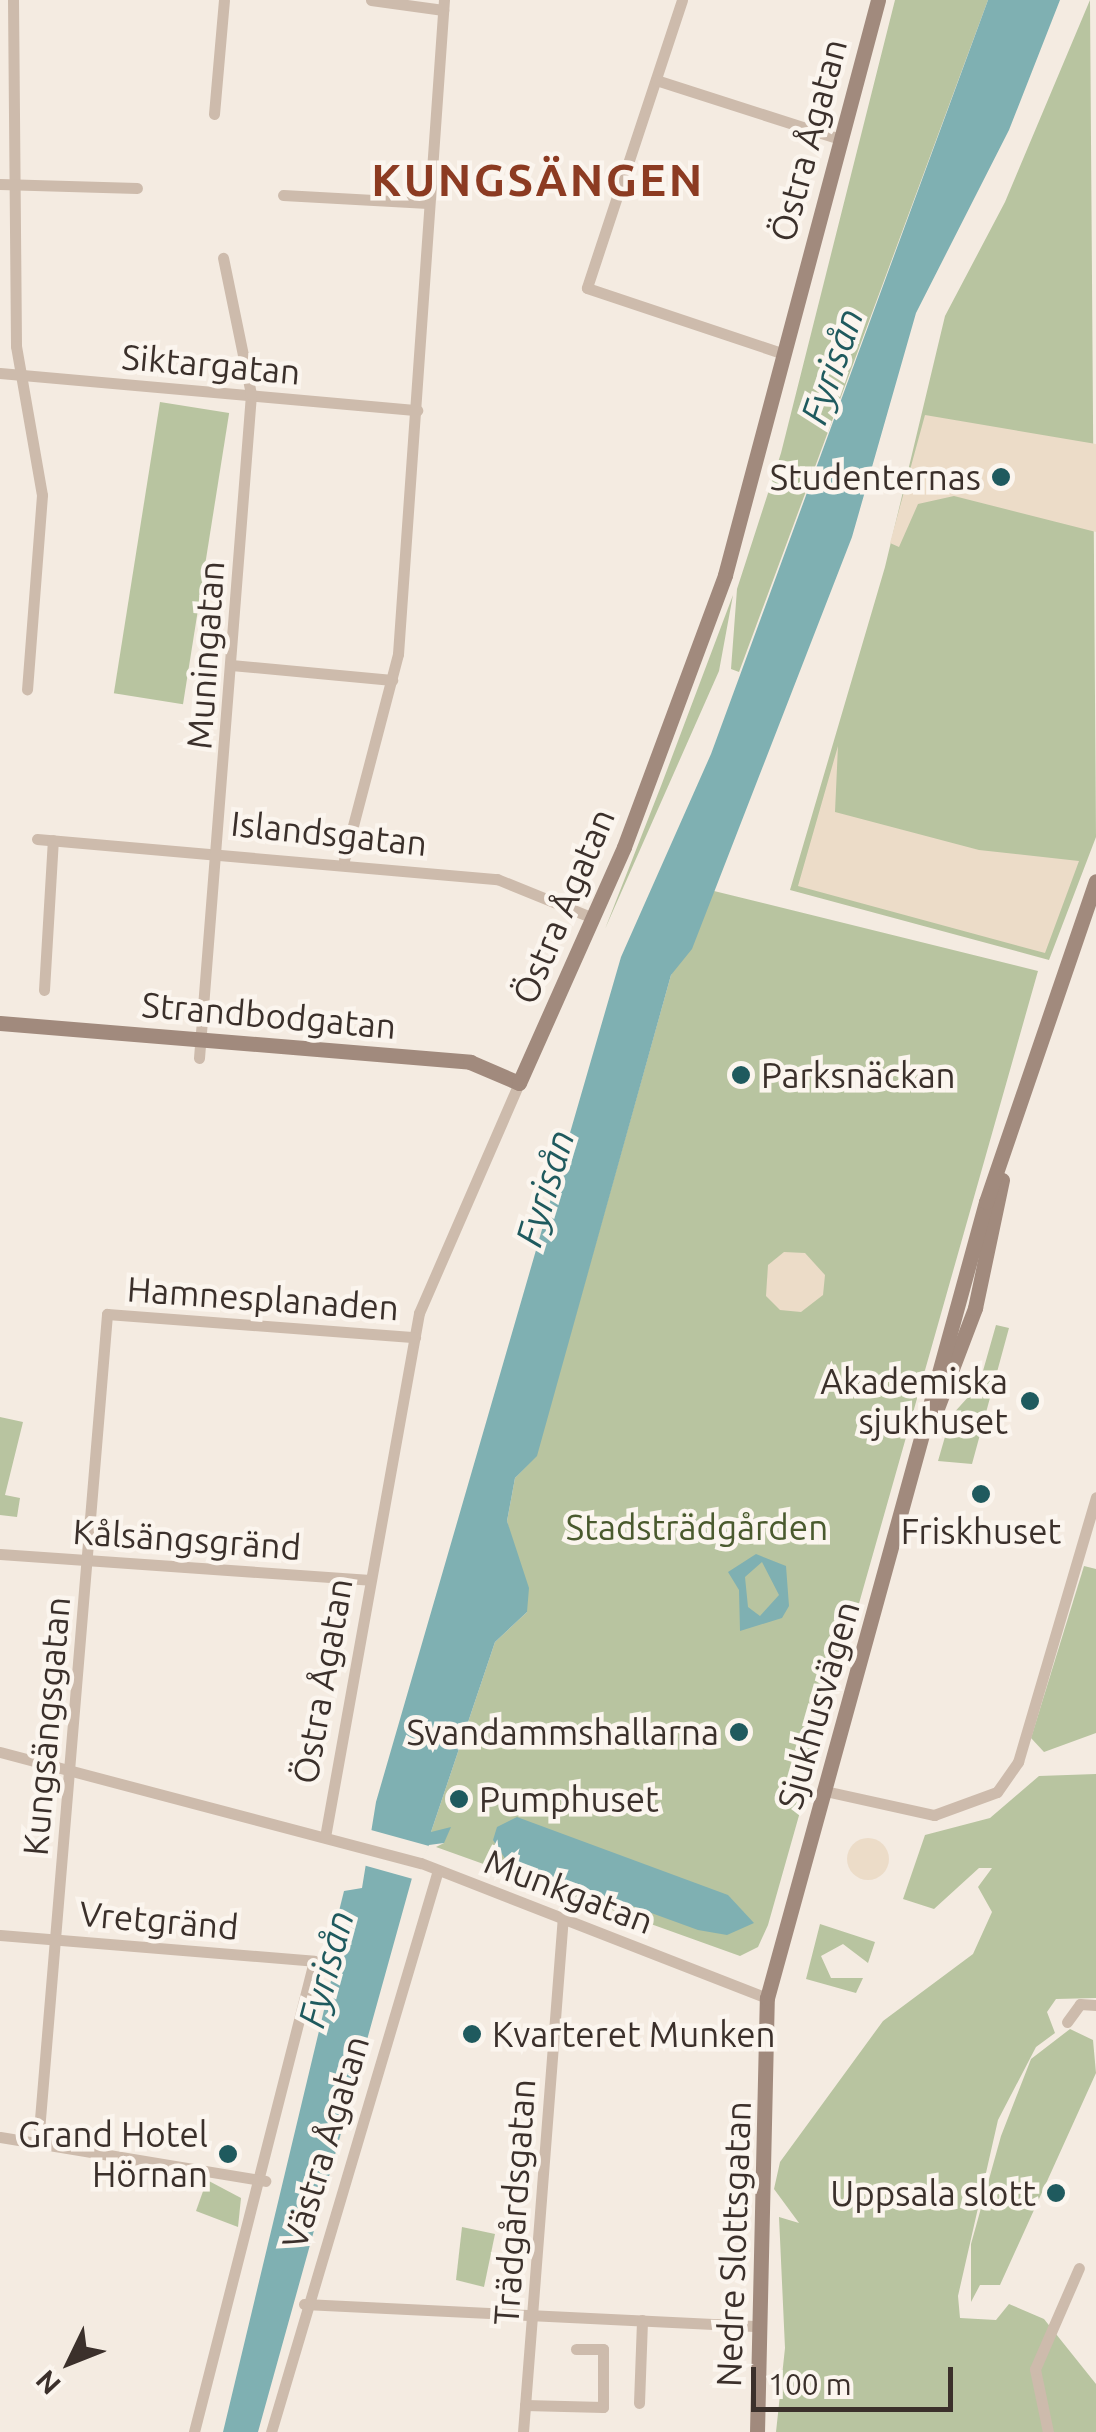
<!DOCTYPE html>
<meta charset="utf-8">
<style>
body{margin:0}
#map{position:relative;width:1096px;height:2432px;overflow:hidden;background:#f4ebe1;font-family:Ubuntu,sans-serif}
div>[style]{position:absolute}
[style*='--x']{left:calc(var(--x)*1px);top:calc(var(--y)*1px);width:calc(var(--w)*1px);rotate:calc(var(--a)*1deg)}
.green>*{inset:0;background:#b8c4a0;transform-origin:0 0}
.plaza>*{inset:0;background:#ecdcc8}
.round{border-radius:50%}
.water>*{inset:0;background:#7fb0b2}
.pier>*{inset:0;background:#f4ebe1}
.street>*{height:11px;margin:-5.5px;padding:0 5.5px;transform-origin:5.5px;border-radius:5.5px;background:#cdbbac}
.secondary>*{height:15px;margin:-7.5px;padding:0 7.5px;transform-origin:7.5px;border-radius:7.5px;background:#a18a7d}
.dots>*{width:28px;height:28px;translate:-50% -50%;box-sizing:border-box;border:5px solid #fbf5ee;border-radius:50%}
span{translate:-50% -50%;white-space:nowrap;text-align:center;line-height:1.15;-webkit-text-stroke:9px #fbf5ee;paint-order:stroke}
.street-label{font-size:35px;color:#3b302b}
.poi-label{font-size:35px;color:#3b302b}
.right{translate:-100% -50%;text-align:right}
.left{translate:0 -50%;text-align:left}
.park-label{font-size:35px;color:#4a5a2e}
.water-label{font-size:38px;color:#1f5a5e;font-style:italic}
.district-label{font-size:45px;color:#8c3b22;font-weight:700;letter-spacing:2.5px}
.north{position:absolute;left:20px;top:2312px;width:100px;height:100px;-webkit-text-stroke:8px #fbf5ee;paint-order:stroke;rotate:227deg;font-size:28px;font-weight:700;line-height:40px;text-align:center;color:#3b302b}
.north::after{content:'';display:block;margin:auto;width:35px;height:45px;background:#3b302b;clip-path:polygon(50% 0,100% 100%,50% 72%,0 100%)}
.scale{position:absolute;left:751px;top:2367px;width:202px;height:45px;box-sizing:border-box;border:5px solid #3b302b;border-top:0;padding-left:12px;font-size:30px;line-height:35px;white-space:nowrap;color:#3b302b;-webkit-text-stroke:8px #fbf5ee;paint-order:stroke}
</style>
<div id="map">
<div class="green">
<i style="clip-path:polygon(895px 0,988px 0,739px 672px,731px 669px,737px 589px,781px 453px)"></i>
<i style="clip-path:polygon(1090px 0,1096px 837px,1049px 960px,790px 890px,885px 567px,945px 316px,1005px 202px)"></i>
<i style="left:160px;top:402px;width:70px;height:295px;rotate:9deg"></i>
<i style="clip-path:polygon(733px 595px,719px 671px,605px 929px,661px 786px)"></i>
<i style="clip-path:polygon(714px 891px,1038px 971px,768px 1925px,758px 1947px,740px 1956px,436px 1847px,444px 1843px,431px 1832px,495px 1642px,527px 1612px,507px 1521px,515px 1478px,536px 1456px,671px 975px)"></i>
<i style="clip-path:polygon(996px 1325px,1009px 1328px,972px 1464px,938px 1461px,951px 1416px,979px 1385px)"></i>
<i style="clip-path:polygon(0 1417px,23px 1422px,5px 1495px,20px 1498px,17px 1517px,0 1515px)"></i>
<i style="clip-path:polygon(1084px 1566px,1096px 1569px,1096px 1733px,1044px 1752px,1031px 1738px)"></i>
<i style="clip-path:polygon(1096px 1774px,1096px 1998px,1056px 1999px,1047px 2012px,1055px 2033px,1036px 2047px,998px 2120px,958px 2296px,960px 2318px,996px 2320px,1009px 2304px,1044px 2319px,1096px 2384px,1096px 2432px,776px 2432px,785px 2348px,779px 2217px,799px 2223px,774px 2189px,780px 2162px,883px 2021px,973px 1954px,992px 1912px,978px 1887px,992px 1868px,979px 1868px,934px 1909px,903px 1899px,925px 1835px,990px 1818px,1039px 1776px)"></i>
<i style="clip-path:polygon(820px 1924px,875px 1942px,868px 1963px,843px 1944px,821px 1956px,831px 1978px,863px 1978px,856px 1993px,806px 1979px)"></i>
<i style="clip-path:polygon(1070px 2029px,1093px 2040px,1096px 2073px,1000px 2285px,980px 2285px,971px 2302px,971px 2244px,1001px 2136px,1031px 2059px)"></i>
<i style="clip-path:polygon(207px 2180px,241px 2198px,238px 2227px,196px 2211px)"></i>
<i style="clip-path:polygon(462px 2227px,495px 2234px,484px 2287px,456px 2280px)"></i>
</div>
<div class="plaza">
<i style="clip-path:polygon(925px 415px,1096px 444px,1096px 532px,954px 496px,918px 504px,899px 547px,890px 543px)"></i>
<i style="clip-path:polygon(838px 746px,835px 812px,979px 850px,1079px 861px,1045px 953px,798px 886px)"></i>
<i style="clip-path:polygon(784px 1252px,805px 1253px,825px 1275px,823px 1295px,801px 1312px,780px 1310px,766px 1296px,768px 1265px)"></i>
<i class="round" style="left:847px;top:1838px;width:42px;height:42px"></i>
</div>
<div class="water">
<i style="clip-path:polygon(988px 0,1060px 0,1009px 130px,916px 313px,852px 537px,692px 949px,671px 975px,537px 1456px,515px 1478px,507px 1521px,529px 1588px,527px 1612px,495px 1642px,431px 1832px,451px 1827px,444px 1843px,429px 1845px,412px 1878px,258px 2432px,223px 2432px,341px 1939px,333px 1935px,344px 1891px,362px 1888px,376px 1802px,621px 957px,711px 754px)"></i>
<i style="clip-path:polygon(evenodd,756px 1554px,786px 1566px,789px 1606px,782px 1618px,740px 1631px,739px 1590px,728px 1572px,756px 1554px,762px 1562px,779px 1595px,760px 1616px,748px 1607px,745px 1577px,762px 1562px)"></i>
<i style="clip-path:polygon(517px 1817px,728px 1895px,754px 1923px,727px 1935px,698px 1930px,506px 1860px,493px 1840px,497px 1827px)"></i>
</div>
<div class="pier">
<i style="clip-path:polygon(371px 1830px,429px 1846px,413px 1879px,363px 1865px)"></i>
</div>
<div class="street">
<i style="--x:13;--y:0;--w:346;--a:89.5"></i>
<i style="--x:16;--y:346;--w:151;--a:80.1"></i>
<i style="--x:42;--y:495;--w:195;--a:94.4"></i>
<i style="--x:371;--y:0;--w:73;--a:7.9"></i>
<i style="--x:682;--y:0;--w:303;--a:108.3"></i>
<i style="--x:587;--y:288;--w:208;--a:18.5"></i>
<i style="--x:656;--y:80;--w:190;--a:17.8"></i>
<i style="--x:214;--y:114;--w:114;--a:-85"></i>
<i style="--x:0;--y:184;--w:137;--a:1.7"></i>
<i style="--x:283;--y:195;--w:145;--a:3.2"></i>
<i style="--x:0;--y:373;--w:419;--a:5.1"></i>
<i style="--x:231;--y:665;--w:162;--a:5.3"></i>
<i style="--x:37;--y:839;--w:462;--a:5"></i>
<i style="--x:497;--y:879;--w:104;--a:22.1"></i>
<i style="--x:344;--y:860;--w:213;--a:-75.3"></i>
<i style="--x:398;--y:654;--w:656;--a:-85.98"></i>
<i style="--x:44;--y:990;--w:150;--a:-86.6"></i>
<i style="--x:199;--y:1058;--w:666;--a:-85.52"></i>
<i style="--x:251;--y:394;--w:139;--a:-101.6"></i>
<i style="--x:0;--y:1554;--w:371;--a:4"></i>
<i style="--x:0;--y:1752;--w:435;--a:14.8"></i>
<i style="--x:421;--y:1863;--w:371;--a:21.3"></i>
<i style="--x:825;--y:1791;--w:112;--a:12.4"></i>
<i style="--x:934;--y:1815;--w:67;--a:-20.1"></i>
<i style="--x:997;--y:1792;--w:37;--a:-55"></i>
<i style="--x:1018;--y:1762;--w:276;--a:-73.6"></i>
<i style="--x:325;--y:1837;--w:532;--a:-79.83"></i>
<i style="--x:419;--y:1313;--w:251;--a:-66.5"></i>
<i style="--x:0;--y:1935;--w:315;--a:4.7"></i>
<i style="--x:314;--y:1961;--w:486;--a:104.3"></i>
<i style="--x:1067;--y:2022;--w:22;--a:-54"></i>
<i style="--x:1080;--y:2004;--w:16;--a:4"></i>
<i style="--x:0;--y:2137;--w:269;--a:9.4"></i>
<i style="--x:38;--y:2143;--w:832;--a:-85.24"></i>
<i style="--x:107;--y:1314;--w:309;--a:4.3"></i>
<i style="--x:304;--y:2304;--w:456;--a:2.8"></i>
<i style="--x:639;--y:2403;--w:83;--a:-87.9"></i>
<i style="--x:525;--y:2405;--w:78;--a:1.5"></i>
<i style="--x:603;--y:2407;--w:58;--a:-90"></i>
<i style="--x:603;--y:2349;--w:27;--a:180"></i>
<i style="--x:271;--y:2432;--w:586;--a:-73.45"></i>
<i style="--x:523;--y:2432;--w:518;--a:-85.57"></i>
<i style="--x:1048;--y:2432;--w:64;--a:-101.7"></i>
<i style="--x:1035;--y:2369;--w:110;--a:-66.5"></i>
</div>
<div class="secondary">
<i style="--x:0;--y:1023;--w:472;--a:4.7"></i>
<i style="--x:470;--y:1062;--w:53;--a:23.2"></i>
<i style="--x:519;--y:1083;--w:258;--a:-66"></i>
<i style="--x:624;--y:847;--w:290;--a:-69.6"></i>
<i style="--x:725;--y:575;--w:595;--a:-75.1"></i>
<i style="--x:934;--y:1416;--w:116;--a:-69.2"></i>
<i style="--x:975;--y:1308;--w:131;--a:-78.1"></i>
<i style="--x:757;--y:2432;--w:434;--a:-88.7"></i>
<i style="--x:767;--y:1998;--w:826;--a:-74.62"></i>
<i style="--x:986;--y:1202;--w:339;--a:-71.1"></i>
</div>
<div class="dots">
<i style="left:1001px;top:477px;background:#1f5a5e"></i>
<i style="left:741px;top:1075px;background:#1f5a5e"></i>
<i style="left:1030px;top:1401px;background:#1f5a5e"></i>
<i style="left:981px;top:1494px;background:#1f5a5e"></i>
<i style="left:739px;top:1732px;background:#1f5a5e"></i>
<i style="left:459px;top:1799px;background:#1f5a5e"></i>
<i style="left:472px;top:2034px;background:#1f5a5e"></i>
<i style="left:228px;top:2154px;background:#1f5a5e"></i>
<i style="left:1056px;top:2193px;background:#1f5a5e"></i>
</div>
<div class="street-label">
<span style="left:808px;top:140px;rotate:-75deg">Östra Ågatan</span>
<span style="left:211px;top:364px;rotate:5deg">Siktargatan</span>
<span style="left:205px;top:655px;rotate:-86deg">Muningatan</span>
<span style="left:329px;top:833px;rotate:6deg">Islandsgatan</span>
<span style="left:563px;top:906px;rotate:-67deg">Östra Ågatan</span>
<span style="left:269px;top:1015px;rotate:5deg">Strandbodgatan</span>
<span style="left:263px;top:1298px;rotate:4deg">Hamnesplanaden</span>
<span style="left:187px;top:1539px;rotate:4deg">Kålsängsgränd</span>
<span style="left:322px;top:1681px;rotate:-80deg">Östra Ågatan</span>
<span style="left:818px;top:1705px;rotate:-74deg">Sjukhusvägen</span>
<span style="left:46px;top:1726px;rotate:-85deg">Kungsängsgatan</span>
<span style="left:569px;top:1891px;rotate:21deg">Munkgatan</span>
<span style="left:159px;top:1920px;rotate:5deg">Vretgränd</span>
<span style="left:325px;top:2142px;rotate:-73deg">Västra Ågatan</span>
<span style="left:514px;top:2202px;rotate:-86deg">Trädgårdsgatan</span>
<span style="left:733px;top:2244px;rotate:-88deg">Nedre Slottsgatan</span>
</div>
<div class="poi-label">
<span class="right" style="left:981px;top:477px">Studenternas</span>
<span class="left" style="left:761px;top:1075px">Parksnäckan</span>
<span class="right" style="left:1008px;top:1401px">Akademiska<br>sjukhuset</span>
<span style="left:981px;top:1531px">Friskhuset</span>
<span class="right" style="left:719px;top:1732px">Svandammshallarna</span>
<span class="left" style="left:479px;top:1799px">Pumphuset</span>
<span class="left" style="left:492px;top:2034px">Kvarteret Munken</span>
<span class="right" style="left:208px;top:2154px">Grand Hotel<br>Hörnan</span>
<span class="right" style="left:1036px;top:2193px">Uppsala slott</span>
</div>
<div class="park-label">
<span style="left:697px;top:1527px">Stadsträdgården</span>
</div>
<div class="water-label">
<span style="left:832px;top:366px;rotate:-71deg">Fyrisån</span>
<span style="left:545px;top:1188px;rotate:-73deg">Fyrisån</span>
<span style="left:326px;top:1969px;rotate:-75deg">Fyrisån</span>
</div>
<div class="district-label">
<span style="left:538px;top:180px">KUNGSÄNGEN</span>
</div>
<div class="north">N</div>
<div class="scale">100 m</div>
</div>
